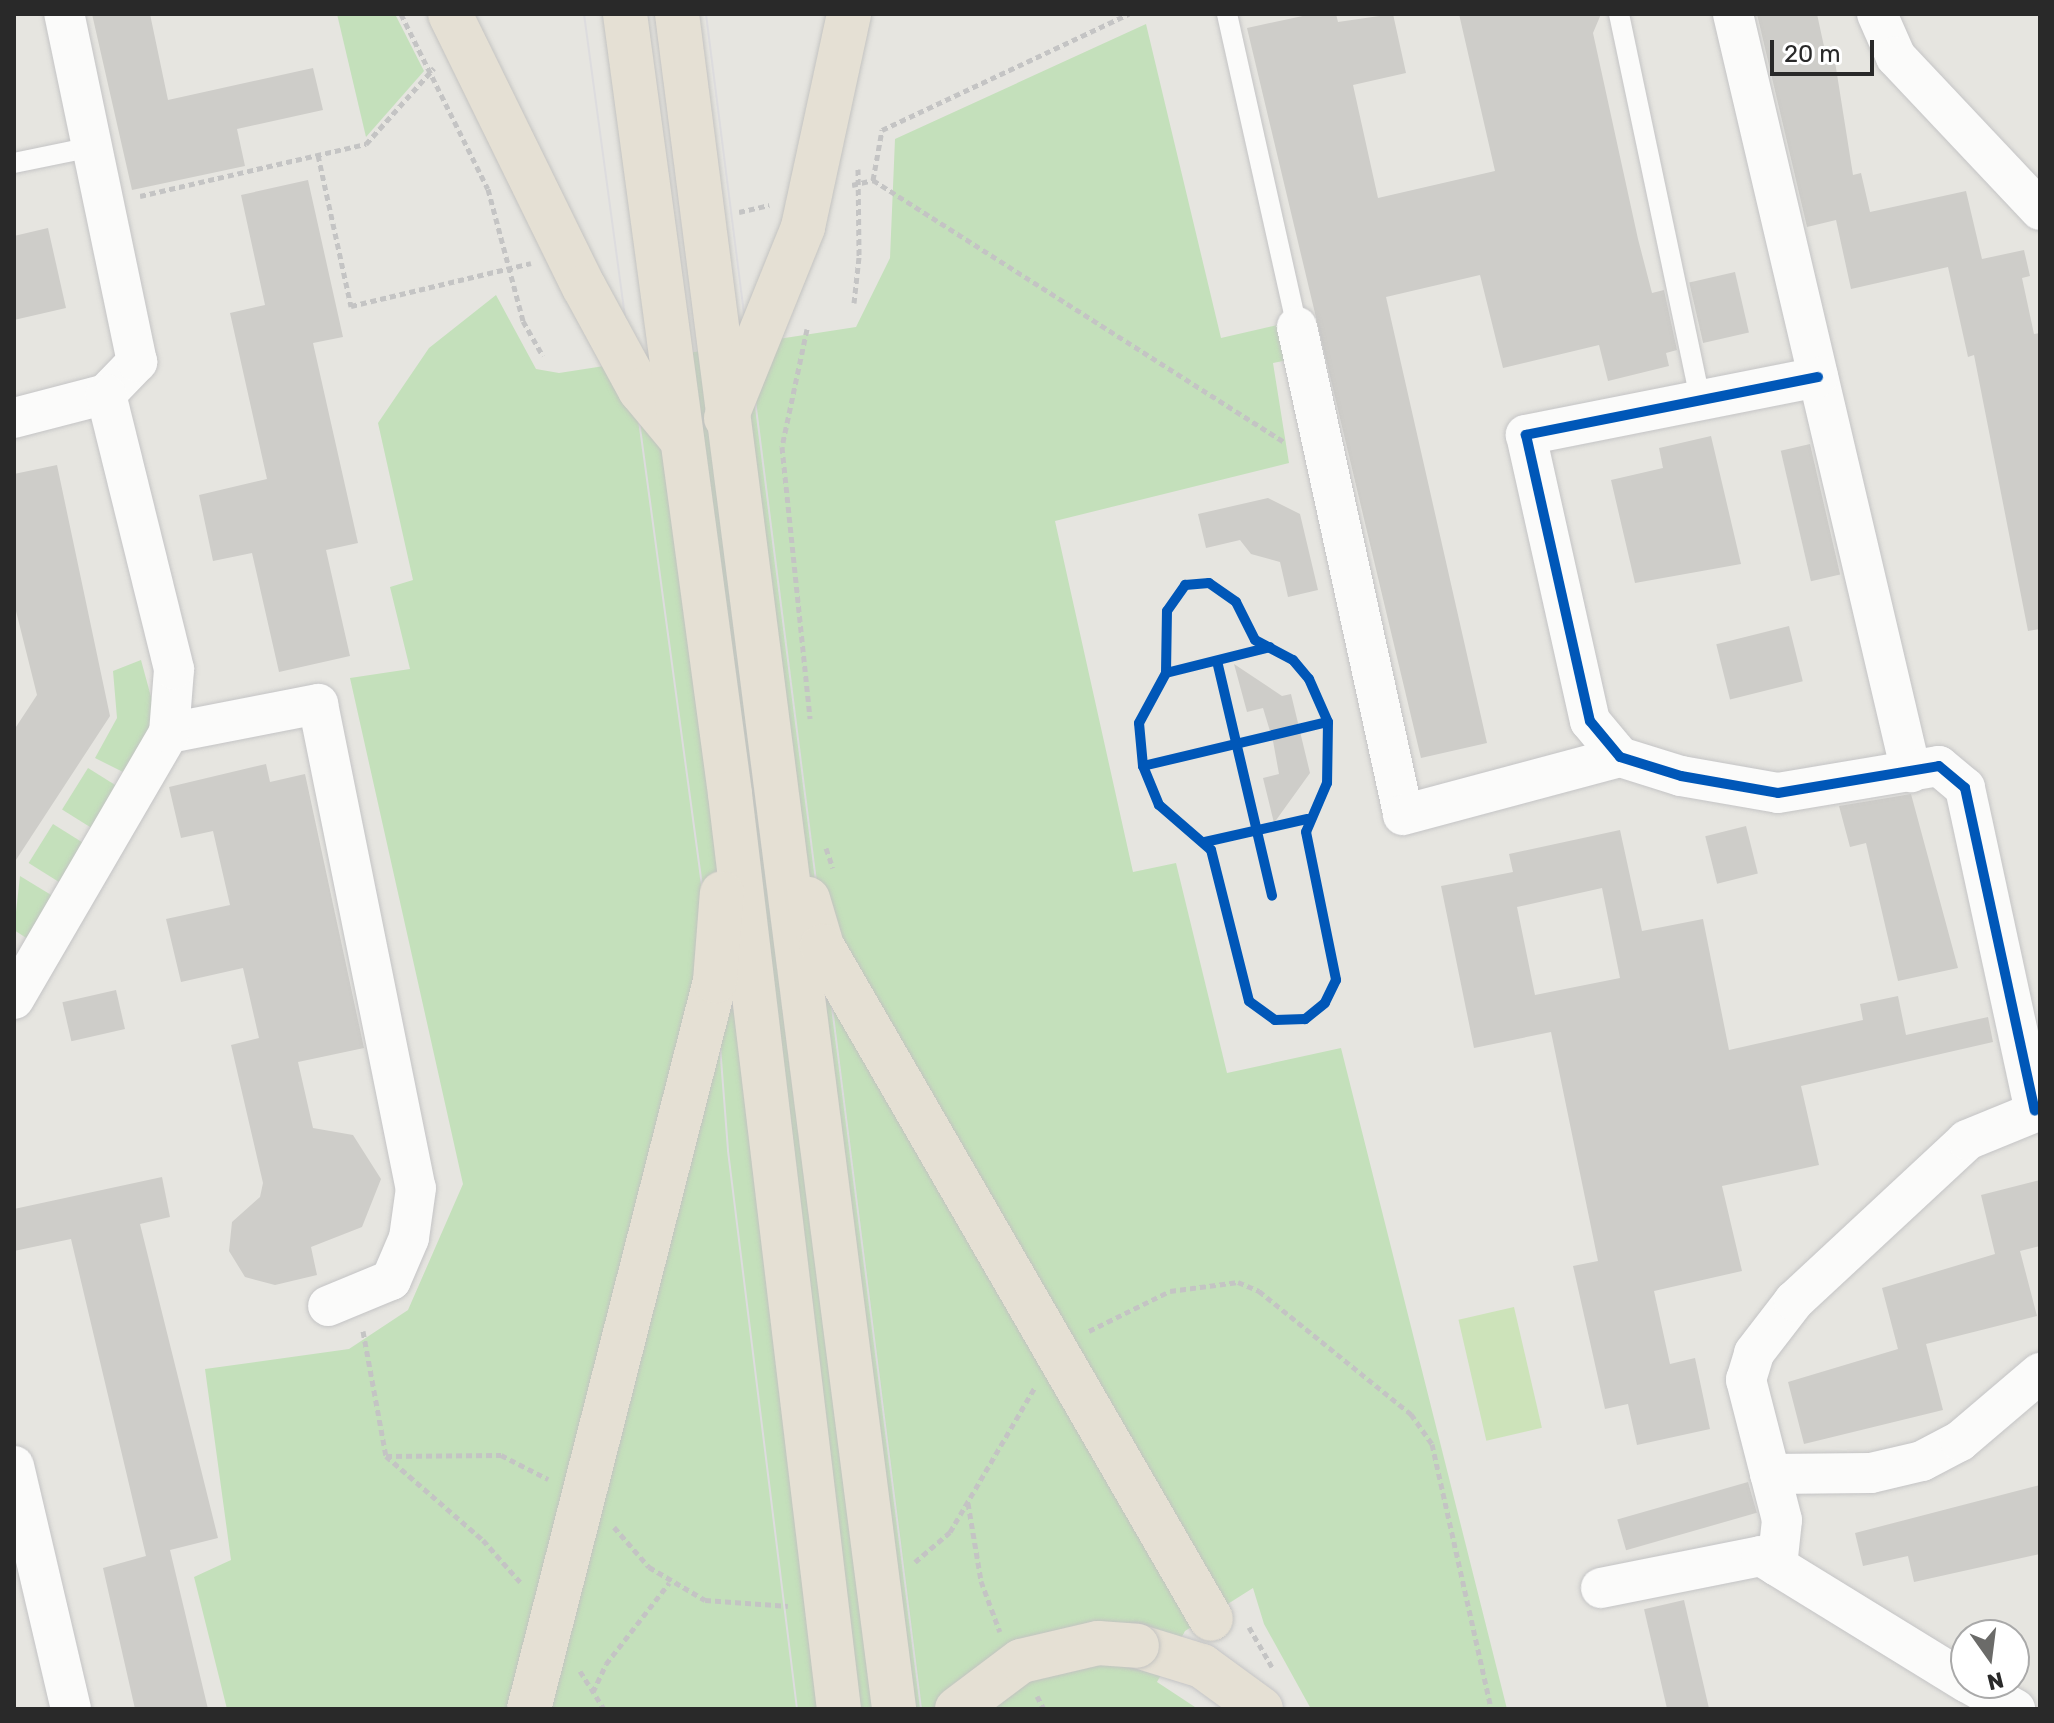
<!DOCTYPE html>
<style>
body{margin:0}
#map{position:relative;width:2054px;height:1723px;overflow:hidden;background:#e6e5e0;font-family:Rubik,sans-serif}
div>[style]{position:absolute}
[style*='--x']{left:calc(var(--x)*1px);top:calc(var(--y)*1px);width:calc(var(--w)*1px);rotate:calc(var(--a)*1deg)}
.green>*{inset:0;background:#c4e0bb;transform-origin:0 0}
.pitch>*{inset:0;background:#cde3ba;transform-origin:0 0}
.building>*{inset:0;background:#cecdc9;transform-origin:0 0}
.path>*{height:5px;margin-top:-2.5px;transform-origin:0;background:repeating-linear-gradient(90deg,#c4c4c4 0 6px,transparent 0 10px)}
.roads{filter:drop-shadow(0 0 2px #c4c4c5) drop-shadow(0 0 2px #c4c4c5)}
.service>*{height:20px;margin:-10px;padding:0 10px;transform-origin:10px;border-radius:10px;background:#fbfbfa}
.minor>*{height:40px;margin:-20px;padding:0 20px;transform-origin:20px;border-radius:20px;background:#fbfbfa}
.trunk>*{height:44px;margin:-22px;padding:0 22px;transform-origin:22px;border-radius:22px;background:#e5e0d4}
.tram>*{height:2px;margin:-1px;padding:0 1px;transform-origin:1px;border-radius:1px;background:#dddcde}
.path-bridge>*{height:5px;margin-top:-2.5px;transform-origin:0;background:repeating-linear-gradient(90deg,#c4c4c4 0 6px,transparent 0 10px)}
.bridges{filter:drop-shadow(0 0 2px #c3c3c1) drop-shadow(0 0 2px #c3c3c1)}
.trunk-bridge>*{height:44px;margin:-22px;padding:0 22px;transform-origin:22px;border-radius:22px;background:#e5e0d4}
.cycleway>*{height:10px;margin:-5px;padding:0 5px;transform-origin:5px;border-radius:5px;background:#0057b8}
span{translate:-50% -50%;white-space:nowrap;text-align:center;line-height:1.15;-webkit-text-stroke:6px #fff;paint-order:stroke}
.frame{position:absolute;inset:0;border:16px solid #292929;pointer-events:none}
.north{position:absolute;left:1950px;top:1619px;width:80px;height:80px;box-sizing:border-box;background:#fff;border:2px solid #a9a9a9;border-radius:50%;rotate:166deg;font-size:22px;font-weight:700;line-height:32px;text-align:center;color:#292929}
.north::after{content:'';display:block;margin:auto;width:28px;height:36px;background:#6b6b69;clip-path:polygon(50% 0,100% 100%,50% 72%,0 100%)}
.scale{position:absolute;left:1770px;top:40px;width:104px;height:36px;box-sizing:border-box;border:4px solid #292929;border-top:0;padding-left:10px;font-size:24px;line-height:28px;white-space:nowrap;color:#292929;-webkit-text-stroke:6px #fff;paint-order:stroke}
</style>
<div id="map">
<div class="green">
<i style="clip-path:polygon(337px 14px,395px 14px,424px 71px,366px 137px)"></i>
<i style="clip-path:polygon(1146px 24px,1221px 338px,1286px 323px,1293px 359px,1273px 363px,1289px 463px,1055px 521px,1133px 872px,1176px 863px,1227px 1073px,1341px 1048px,1507px 1709px,1311px 1709px,1264px 1624px,1253px 1588px,1185px 1631px,1157px 1682px,1198px 1709px,227px 1709px,194px 1577px,231px 1560px,205px 1369px,349px 1349px,408px 1310px,463px 1184px,350px 678px,410px 669px,390px 587px,413px 580px,378px 423px,429px 348px,496px 295px,536px 369px,559px 373px,856px 327px,890px 258px,895px 139px)"></i>
<i style="clip-path:polygon(141px 660px,157px 719px,125px 773px,95px 758px,117px 718px,113px 671px)"></i>
<i style="left:88px;top:768px;width:49px;height:49px;rotate:32deg"></i>
<i style="left:53px;top:824px;width:49px;height:46px;rotate:32deg"></i>
<i style="clip-path:polygon(20px 876px,61px 901px,34px 943px,14px 930px)"></i>
</div>
<div class="pitch">
<i style="left:1514px;top:1307px;width:124px;height:57px;rotate:77deg"></i>
</div>
<div class="building">
<i style="clip-path:polygon(92px 14px,150px 14px,168px 100px,313px 68px,323px 110px,237px 129px,245px 166px,132px 190px)"></i>
<i style="clip-path:polygon(1312px 14px,1336px 14px,1338px 22px,1393px 14px,1406px 73px,1353px 85px,1378px 198px,1495px 171px,1459px 14px,1601px 14px,1593px 33px,1638px 239px,1652px 293px,1664px 290px,1677px 350px,1666px 353px,1669px 366px,1608px 381px,1599px 345px,1503px 368px,1480px 275px,1386px 297px,1487px 743px,1421px 758px,1247px 28px)"></i>
<i style="clip-path:polygon(1757px 14px,1817px 14px,1825px 51px,1833px 49px,1853px 175px,1861px 173px,1870px 212px,1966px 191px,1982px 259px,2024px 250px,2030px 276px,2022px 278px,2034px 334px,2040px 333px,2040px 629px,2028px 631px,1974px 355px,1968px 357px,1948px 267px,1851px 289px,1836px 220px,1807px 227px)"></i>
<i style="clip-path:polygon(308px 180px,343px 337px,313px 343px,358px 543px,326px 550px,350px 656px,279px 672px,252px 553px,213px 561px,199px 495px,267px 479px,230px 313px,265px 305px,241px 195px)"></i>
<i style="clip-path:polygon(48px 228px,66px 308px,14px 320px,14px 236px)"></i>
<i style="left:1735px;top:272px;width:62px;height:47px;rotate:77deg"></i>
<i style="clip-path:polygon(1711px 436px,1741px 564px,1635px 583px,1611px 480px,1663px 468px,1659px 448px)"></i>
<i style="left:1810px;top:444px;width:134px;height:30px;rotate:77deg"></i>
<i style="clip-path:polygon(57px 465px,110px 716px,14px 863px,14px 730px,37px 695px,14px 603px,14px 474px)"></i>
<i style="clip-path:polygon(1268px 498px,1300px 514px,1318px 590px,1288px 597px,1280px 562px,1251px 554px,1240px 540px,1206px 548px,1198px 514px)"></i>
<i style="left:1789px;top:626px;width:57px;height:75px;rotate:76deg"></i>
<i style="clip-path:polygon(1234px 664px,1282px 696px,1291px 694px,1310px 773px,1274px 823px,1263px 778px,1279px 774px,1273px 741px,1263px 708px,1247px 712px)"></i>
<i style="clip-path:polygon(266px 764px,270px 782px,305px 774px,364px 1048px,298px 1062px,313px 1128px,353px 1135px,381px 1179px,362px 1227px,311px 1247px,317px 1275px,275px 1285px,245px 1277px,229px 1251px,232px 1222px,260px 1197px,263px 1183px,231px 1045px,259px 1038px,243px 968px,181px 982px,166px 919px,230px 905px,213px 831px,181px 838px,169px 787px)"></i>
<i style="clip-path:polygon(1911px 794px,1958px 968px,1898px 981px,1866px 843px,1850px 847px,1839px 806px)"></i>
<i style="left:1746px;top:826px;width:49px;height:42px;rotate:76deg"></i>
<i style="clip-path:polygon(evenodd,1620px 830px,1642px 931px,1703px 919px,1729px 1050px,1863px 1020px,1860px 1004px,1898px 996px,1906px 1035px,1988px 1017px,1993px 1042px,1801px 1086px,1819px 1165px,1722px 1186px,1742px 1271px,1654px 1291px,1670px 1364px,1695px 1358px,1710px 1429px,1637px 1445px,1628px 1404px,1605px 1409px,1573px 1266px,1598px 1261px,1551px 1032px,1474px 1048px,1441px 886px,1513px 872px,1509px 854px,1620px 830px,1602px 888px,1620px 978px,1535px 995px,1517px 907px,1602px 888px)"></i>
<i style="left:116px;top:990px;width:40px;height:55px;rotate:77deg"></i>
<i style="clip-path:polygon(162px 1177px,170px 1217px,140px 1224px,218px 1538px,170px 1550px,208px 1709px,135px 1709px,103px 1568px,146px 1556px,71px 1239px,14px 1251px,14px 1209px)"></i>
<i style="clip-path:polygon(2040px 1180px,2040px 1246px,2020px 1251px,2037px 1316px,1926px 1344px,1943px 1410px,1804px 1444px,1788px 1382px,1898px 1349px,1882px 1288px,1995px 1254px,1981px 1195px)"></i>
<i style="left:1748px;top:1482px;width:32px;height:136px;rotate:74deg"></i>
<i style="clip-path:polygon(2040px 1485px,2040px 1554px,1914px 1582px,1908px 1556px,1863px 1566px,1855px 1533px)"></i>
<i style="left:1684px;top:1600px;width:112px;height:41px;rotate:77deg"></i>
</div>
<div class="path">
<i style="--x:318;--y:155;--w:155;--a:77.7"></i>
<i style="--x:351;--y:306;--w:185;--a:-13.4"></i>
<i style="--x:873;--y:180;--w:51;--a:-79.8"></i>
<i style="--x:882;--y:130;--w:273;--a:-25.2"></i>
<i style="--x:852;--y:185;--w:22;--a:-13"></i>
<i style="--x:873;--y:180;--w:488;--a:32.5"></i>
<i style="--x:140;--y:196;--w:232;--a:-13"></i>
<i style="--x:366;--y:144;--w:102;--a:-48.2"></i>
<i style="--x:739;--y:212;--w:31;--a:-13"></i>
<i style="--x:854;--y:303;--w:46;--a:-83.8"></i>
<i style="--x:523;--y:321;--w:40;--a:60.3"></i>
<i style="--x:363;--y:1331;--w:127;--a:79.6"></i>
<i style="--x:386;--y:1456;--w:128;--a:40.9"></i>
<i style="--x:483;--y:1540;--w:57;--a:48.5"></i>
<i style="--x:1089;--y:1331;--w:90;--a:-26.3"></i>
<i style="--x:1170;--y:1291;--w:69;--a:-7.5"></i>
<i style="--x:1238;--y:1282;--w:23;--a:23"></i>
<i style="--x:1259;--y:1291;--w:196;--a:39"></i>
<i style="--x:1411;--y:1414;--w:37;--a:55"></i>
<i style="--x:1432;--y:1444;--w:271;--a:77.4"></i>
<i style="--x:386;--y:1456;--w:115;--a:-0.5"></i>
<i style="--x:501;--y:1455;--w:53;--a:27.1"></i>
<i style="--x:968;--y:1503;--w:79;--a:80.5"></i>
<i style="--x:981;--y:1581;--w:54;--a:69.6"></i>
<i style="--x:614;--y:1527;--w:53;--a:48.8"></i>
<i style="--x:649;--y:1567;--w:65;--a:30.5"></i>
<i style="--x:705;--y:1600;--w:83;--a:4.1"></i>
<i style="--x:915;--y:1562;--w:46;--a:-40.6"></i>
<i style="--x:950;--y:1532;--w:168;--a:-59.6"></i>
<i style="--x:1249;--y:1627;--w:46;--a:60.1"></i>
<i style="--x:580;--y:1671;--w:45;--a:57.7"></i>
<i style="--x:593;--y:1692;--w:31;--a:-65"></i>
<i style="--x:606;--y:1664;--w:103;--a:-52.1"></i>
<i style="--x:1037;--y:1696;--w:15;--a:62"></i>
</div>
<div class="roads">
<div class="service">
<i style="--x:1227;--y:14;--w:321;--a:77.4"></i>
<i style="--x:1619;--y:14;--w:391;--a:78.1"></i>
<i style="--x:14;--y:163;--w:80;--a:-11.6"></i>
</div>
<div class="minor">
<i style="--x:1733;--y:14;--w:779;--a:76.78"></i>
<i style="--x:1877;--y:14;--w:47;--a:66.2"></i>
<i style="--x:1896;--y:57;--w:210;--a:46.7"></i>
<i style="--x:1297;--y:327;--w:499;--a:77.7"></i>
<i style="--x:1403;--y:815;--w:225;--a:-15"></i>
<i style="--x:1818;--y:377;--w:298;--a:168.8"></i>
<i style="--x:1526;--y:435;--w:293;--a:77.4"></i>
<i style="--x:1590;--y:721;--w:47;--a:50.2"></i>
<i style="--x:1620;--y:757;--w:64;--a:17.3"></i>
<i style="--x:1681;--y:776;--w:98;--a:9.9"></i>
<i style="--x:1778;--y:793;--w:163;--a:-9.5"></i>
<i style="--x:1939;--y:766;--w:34;--a:40"></i>
<i style="--x:1965;--y:788;--w:330;--a:77.8"></i>
<i style="--x:14;--y:418;--w:95;--a:-14.6"></i>
<i style="--x:106;--y:394;--w:45;--a:-45.9"></i>
<i style="--x:137;--y:362;--w:356;--a:-101.8"></i>
<i style="--x:169;--y:733;--w:152;--a:-11"></i>
<i style="--x:318;--y:704;--w:494;--a:78.6"></i>
<i style="--x:416;--y:1188;--w:50;--a:98"></i>
<i style="--x:409;--y:1238;--w:46;--a:113.2"></i>
<i style="--x:391;--y:1280;--w:68;--a:157.6"></i>
<i style="--x:14;--y:999;--w:308;--a:-59.8"></i>
<i style="--x:169;--y:733;--w:64;--a:-85.5"></i>
<i style="--x:174;--y:669;--w:283;--a:-103.9"></i>
<i style="--x:14;--y:1466;--w:250;--a:76.8"></i>
<i style="--x:1770;--y:1474;--w:101;--a:-0.6"></i>
<i style="--x:1871;--y:1473;--w:52;--a:-13.2"></i>
<i style="--x:1922;--y:1461;--w:43;--a:-27.8"></i>
<i style="--x:1960;--y:1441;--w:105;--a:-40.4"></i>
<i style="--x:1777;--y:1566;--w:46;--a:-83.8"></i>
<i style="--x:1782;--y:1520;--w:145;--a:-104.4"></i>
<i style="--x:1746;--y:1380;--w:28;--a:-73"></i>
<i style="--x:1754;--y:1353;--w:66;--a:-52.4"></i>
<i style="--x:1794;--y:1301;--w:236;--a:-42.9"></i>
<i style="--x:1967;--y:1140;--w:79;--a:-22.3"></i>
<i style="--x:1601;--y:1588;--w:163;--a:-11.3"></i>
<i style="--x:1761;--y:1556;--w:241;--a:31.6"></i>
<i style="--x:1968;--y:1683;--w:54;--a:29"></i>
</div>
<div class="trunk">
<i style="--x:1137;--y:1646;--w:68;--a:17.1"></i>
<i style="--x:1202;--y:1666;--w:73;--a:36.1"></i>
</div>
</div>
<div class="tram">
<i style="--x:584;--y:14;--w:976;--a:82.29"></i>
<i style="--x:715;--y:981;--w:170;--a:85.6"></i>
<i style="--x:728;--y:1151;--w:562;--a:82.95"></i>
<i style="--x:706;--y:14;--w:1709;--a:82.77"></i>
</div>
<div class="path-bridge">
<i style="--x:401;--y:14;--w:195;--a:63.6"></i>
<i style="--x:488;--y:189;--w:137;--a:75.1"></i>
<i style="--x:858;--y:169;--w:88;--a:89.3"></i>
<i style="--x:807;--y:329;--w:121;--a:102"></i>
<i style="--x:782;--y:447;--w:273;--a:84.1"></i>
<i style="--x:826;--y:848;--w:21;--a:71"></i>
</div>
<div class="bridges">
<div class="trunk-bridge">
<i style="--x:450;--y:14;--w:304;--a:63.9"></i>
<i style="--x:584;--y:287;--w:117;--a:61.5"></i>
<i style="--x:640;--y:390;--w:64;--a:50.1"></i>
<i style="--x:625;--y:14;--w:787;--a:82.33"></i>
<i style="--x:730;--y:794;--w:921;--a:83.21"></i>
<i style="--x:677;--y:14;--w:1709;--a:82.7"></i>
<i style="--x:726;--y:418;--w:206;--a:-68"></i>
<i style="--x:803;--y:227;--w:218;--a:-77.8"></i>
<i style="--x:808;--y:899;--w:49;--a:73.4"></i>
<i style="--x:822;--y:946;--w:777;--a:59.97"></i>
<i style="--x:529;--y:1709;--w:751;--a:-75.67"></i>
<i style="--x:715;--y:981;--w:88;--a:-85.5"></i>
<i style="--x:957;--y:1709;--w:80;--a:-36.9"></i>
<i style="--x:1021;--y:1661;--w:79;--a:-13.2"></i>
<i style="--x:1098;--y:1643;--w:39;--a:4"></i>
</div>
</div>
<div class="cycleway">
<i style="--x:1818;--y:377;--w:298;--a:168.8"></i>
<i style="--x:1526;--y:435;--w:293;--a:77.4"></i>
<i style="--x:1590;--y:721;--w:47;--a:50.2"></i>
<i style="--x:1620;--y:757;--w:64;--a:17.3"></i>
<i style="--x:1681;--y:776;--w:98;--a:9.9"></i>
<i style="--x:1778;--y:793;--w:163;--a:-9.5"></i>
<i style="--x:1939;--y:766;--w:34;--a:40"></i>
<i style="--x:1965;--y:788;--w:330;--a:77.8"></i>
<i style="--x:1209;--y:583;--w:33;--a:35"></i>
<i style="--x:1236;--y:602;--w:42;--a:63.4"></i>
<i style="--x:1255;--y:640;--w:43;--a:27.8"></i>
<i style="--x:1293;--y:660;--w:25;--a:50"></i>
<i style="--x:1309;--y:679;--w:47;--a:66.2"></i>
<i style="--x:1328;--y:722;--w:61;--a:90.9"></i>
<i style="--x:1327;--y:783;--w:53;--a:113.2"></i>
<i style="--x:1306;--y:832;--w:151;--a:78.5"></i>
<i style="--x:1336;--y:980;--w:25;--a:116"></i>
<i style="--x:1325;--y:1003;--w:26;--a:141"></i>
<i style="--x:1305;--y:1019;--w:30;--a:178"></i>
<i style="--x:1275;--y:1020;--w:32;--a:-144"></i>
<i style="--x:1249;--y:1001;--w:156;--a:-104.1"></i>
<i style="--x:1211;--y:850;--w:69;--a:-139.1"></i>
<i style="--x:1159;--y:805;--w:42;--a:-112.3"></i>
<i style="--x:1143;--y:766;--w:43;--a:-95.3"></i>
<i style="--x:1139;--y:723;--w:57;--a:-61.6"></i>
<i style="--x:1166;--y:673;--w:62;--a:-89.1"></i>
<i style="--x:1167;--y:611;--w:32;--a:-55"></i>
<i style="--x:1185;--y:585;--w:24;--a:-5"></i>
<i style="--x:1217;--y:661;--w:241;--a:76.8"></i>
<i style="--x:1166;--y:673;--w:107;--a:-14"></i>
<i style="--x:1143;--y:766;--w:190;--a:-13.4"></i>
<i style="--x:1205;--y:842;--w:105;--a:-12.7"></i>
</div>
<div class="frame"></div>
<div class="north">N</div>
<div class="scale">20 m</div>
</div>
